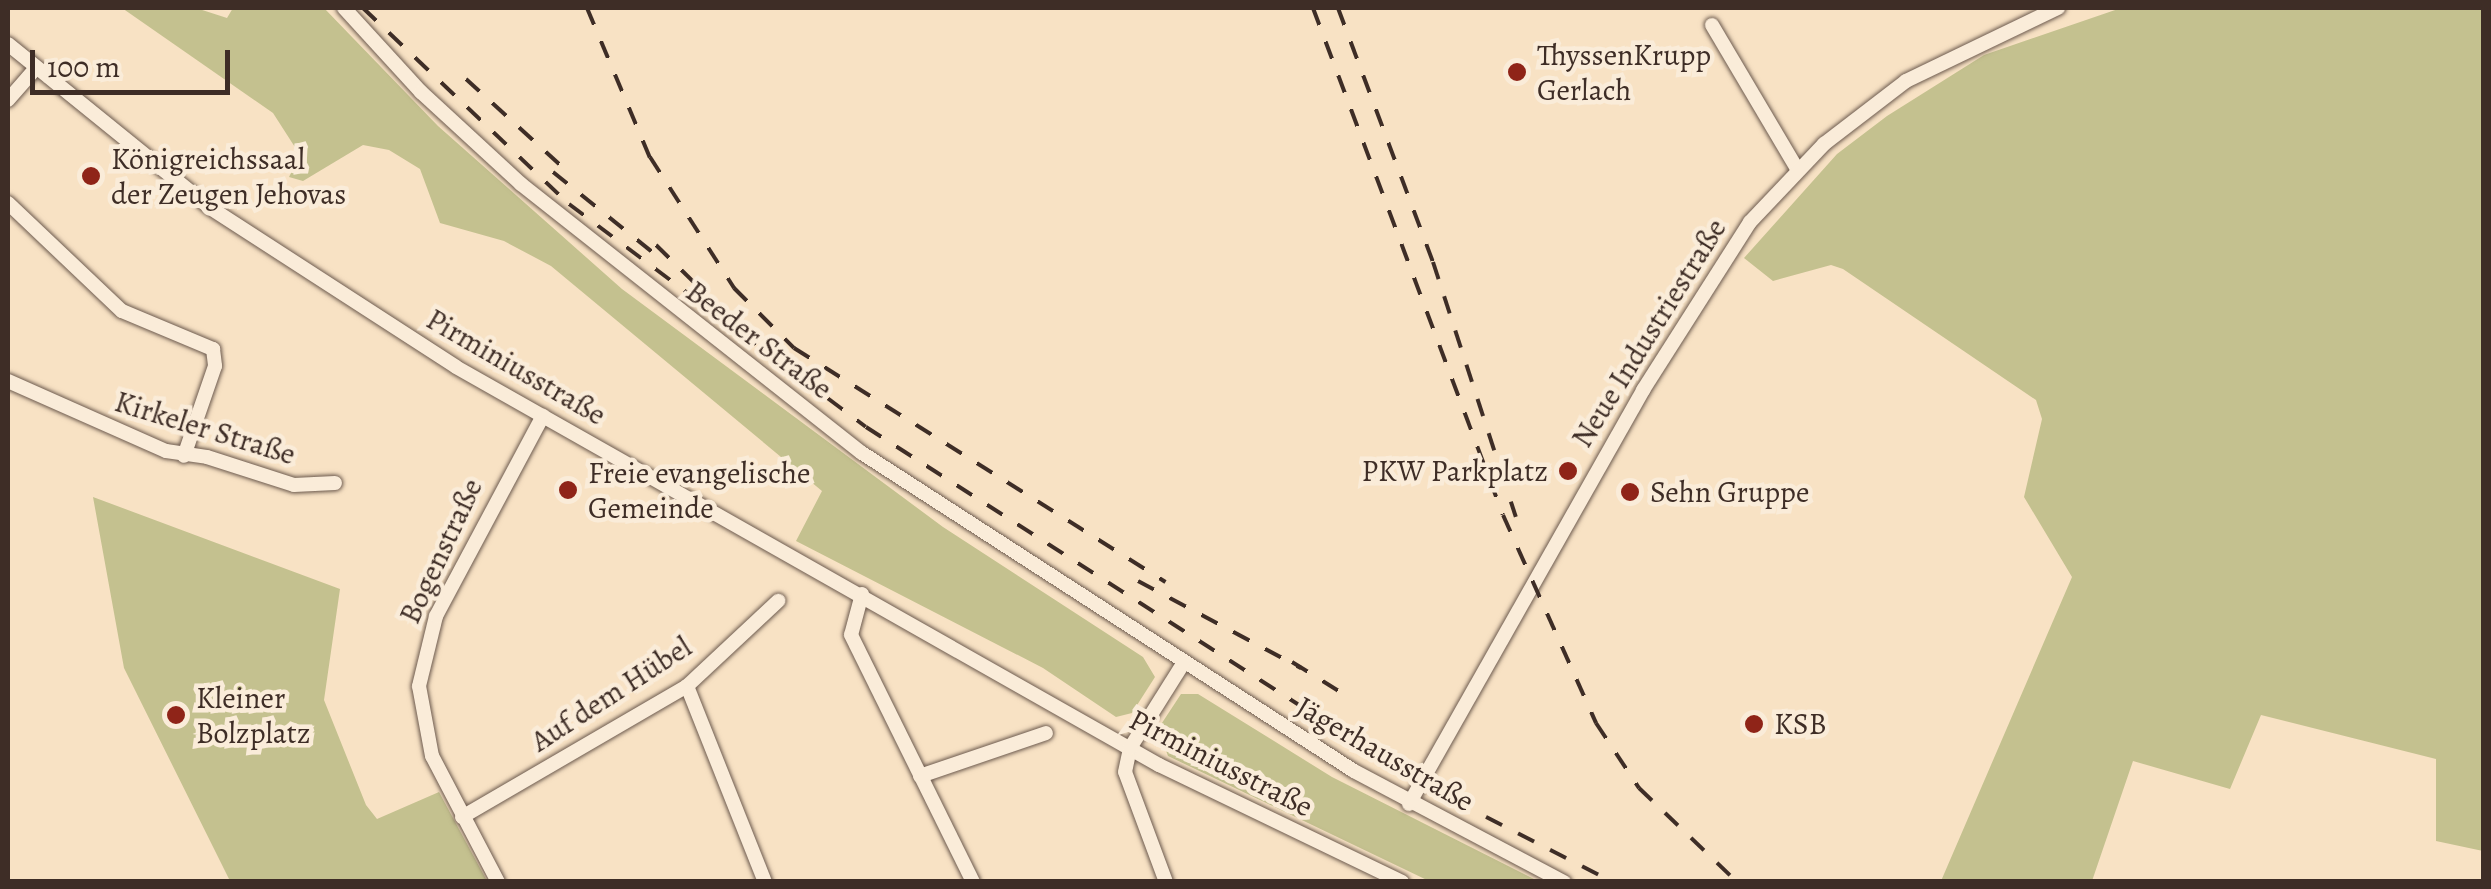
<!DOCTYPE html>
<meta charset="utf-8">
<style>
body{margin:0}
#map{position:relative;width:2491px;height:889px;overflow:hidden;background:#f8e2c4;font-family:Alegreya,serif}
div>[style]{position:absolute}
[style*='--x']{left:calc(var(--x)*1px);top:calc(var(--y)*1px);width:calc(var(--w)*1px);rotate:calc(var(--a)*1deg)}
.green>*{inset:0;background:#c4c18f}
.roads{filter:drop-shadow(0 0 2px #6c5a4e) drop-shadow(0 0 2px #6c5a4e)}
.minor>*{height:14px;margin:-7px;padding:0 7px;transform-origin:7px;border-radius:7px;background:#faecd9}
.rail>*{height:4px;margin-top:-2px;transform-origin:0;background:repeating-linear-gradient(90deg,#3e2d26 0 18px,transparent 0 36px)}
.dots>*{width:28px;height:28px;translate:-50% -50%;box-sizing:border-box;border:5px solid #faecd9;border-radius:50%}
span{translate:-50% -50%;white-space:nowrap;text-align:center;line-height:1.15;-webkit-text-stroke:9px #faecd9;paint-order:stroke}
.poi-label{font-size:30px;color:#3e2d26}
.left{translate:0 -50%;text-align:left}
.right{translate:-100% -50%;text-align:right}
.street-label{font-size:30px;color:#3e2d26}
.frame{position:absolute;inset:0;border:10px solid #3e2d26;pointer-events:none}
.scale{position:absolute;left:30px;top:50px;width:200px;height:45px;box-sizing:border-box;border:5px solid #3e2d26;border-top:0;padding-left:12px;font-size:30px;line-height:35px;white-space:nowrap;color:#3e2d26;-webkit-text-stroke:8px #faecd9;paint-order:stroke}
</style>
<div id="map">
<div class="green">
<i style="clip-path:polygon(122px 8px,196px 8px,227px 18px,233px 8px,324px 8px,438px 126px,622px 289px,943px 527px,1143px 657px,1155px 677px,1132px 713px,1116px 717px,1043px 668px,796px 541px,822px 491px,551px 266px,504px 241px,440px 223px,420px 169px,389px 150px,363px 145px,303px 181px,289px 177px,300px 155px,273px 113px)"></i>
<i style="clip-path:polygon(2121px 8px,2483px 8px,2483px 851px,2436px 841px,2436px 759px,2261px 715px,2230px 789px,2133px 761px,2092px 881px,1941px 881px,2072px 577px,2024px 497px,2042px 419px,2036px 400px,1843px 269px,1831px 265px,1773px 281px,1744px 258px,1837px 154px,1887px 116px,1984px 55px)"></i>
<i style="clip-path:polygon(93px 497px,340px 589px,324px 700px,366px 805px,377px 819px,439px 792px,487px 881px,230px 881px,124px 668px)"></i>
<i style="clip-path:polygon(1181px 694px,1198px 694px,1332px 777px,1538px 881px,1429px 881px,1168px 756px,1158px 729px)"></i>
</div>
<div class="roads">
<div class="minor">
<i style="--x:344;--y:8;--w:114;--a:47.5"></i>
<i style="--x:421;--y:92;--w:136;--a:42.6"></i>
<i style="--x:521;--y:184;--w:434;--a:38.3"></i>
<i style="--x:862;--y:453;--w:586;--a:32.88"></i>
<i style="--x:1354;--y:771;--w:238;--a:27.9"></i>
<i style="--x:1712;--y:25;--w:167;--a:59.4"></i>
<i style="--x:8;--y:44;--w:259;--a:39"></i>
<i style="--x:209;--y:207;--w:294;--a:32.9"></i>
<i style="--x:456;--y:367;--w:808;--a:29.52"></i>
<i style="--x:1159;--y:765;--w:270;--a:25.7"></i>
<i style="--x:8;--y:100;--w:43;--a:-48.8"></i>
<i style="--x:8;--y:203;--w:157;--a:43.5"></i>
<i style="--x:122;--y:311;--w:99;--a:22.7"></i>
<i style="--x:213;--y:349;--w:17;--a:83"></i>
<i style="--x:215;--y:366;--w:95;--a:109"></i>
<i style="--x:8;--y:381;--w:173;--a:23.9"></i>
<i style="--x:166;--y:451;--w:41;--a:8.3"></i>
<i style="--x:207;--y:457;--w:91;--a:17.8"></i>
<i style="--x:294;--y:485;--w:41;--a:-2.8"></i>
<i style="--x:862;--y:594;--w:42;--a:105"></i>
<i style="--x:851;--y:635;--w:275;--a:63.7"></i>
<i style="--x:687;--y:686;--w:211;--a:68.3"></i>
<i style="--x:920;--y:776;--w:133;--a:-18.8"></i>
<i style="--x:1409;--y:804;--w:476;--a:-60.5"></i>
<i style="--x:1643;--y:390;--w:199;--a:-57.5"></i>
<i style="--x:1750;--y:222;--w:108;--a:-46.5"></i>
<i style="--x:1824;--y:144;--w:103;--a:-37.5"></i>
<i style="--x:1906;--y:81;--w:169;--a:-25.7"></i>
<i style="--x:462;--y:817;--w:260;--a:-30.2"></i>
<i style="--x:687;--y:686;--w:125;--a:-43"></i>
<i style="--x:498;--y:882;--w:142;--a:-117.6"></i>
<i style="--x:432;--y:756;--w:71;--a:-100.5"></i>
<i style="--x:419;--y:686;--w:72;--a:-76.3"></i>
<i style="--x:436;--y:616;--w:227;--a:-61.9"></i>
<i style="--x:1166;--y:882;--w:117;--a:-110.4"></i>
<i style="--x:1125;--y:772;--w:25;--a:-78"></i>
<i style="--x:1130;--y:748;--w:99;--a:-57.8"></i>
</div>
</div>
<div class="rail">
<i style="--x:363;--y:8;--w:284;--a:43.6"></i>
<i style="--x:569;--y:204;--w:371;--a:36.9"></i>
<i style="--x:866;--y:427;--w:661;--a:32.7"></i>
<i style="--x:1422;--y:784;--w:215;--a:27.2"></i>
<i style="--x:587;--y:8;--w:173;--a:67.2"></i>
<i style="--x:1313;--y:8;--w:541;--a:69.46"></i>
<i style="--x:1503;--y:515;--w:228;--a:65.9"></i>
<i style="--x:1596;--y:723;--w:78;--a:56.5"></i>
<i style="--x:1639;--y:788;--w:136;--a:43.8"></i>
<i style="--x:1338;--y:8;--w:271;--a:69.5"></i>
<i style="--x:1433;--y:262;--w:268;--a:72"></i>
<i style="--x:466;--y:79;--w:142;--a:42.4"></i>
<i style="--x:650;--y:157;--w:156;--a:57.3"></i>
<i style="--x:734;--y:288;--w:85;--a:45"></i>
<i style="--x:794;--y:348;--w:439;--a:32.2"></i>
<i style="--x:553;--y:172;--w:140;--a:38.9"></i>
<i style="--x:656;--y:245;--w:80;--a:44.5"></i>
<i style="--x:1138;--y:581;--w:185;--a:28.1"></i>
<i style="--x:1292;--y:662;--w:62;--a:31.9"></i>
</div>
<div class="dots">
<i style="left:1517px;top:72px;background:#8f2418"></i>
<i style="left:91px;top:176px;background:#8f2418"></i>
<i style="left:1568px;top:471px;background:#8f2418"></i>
<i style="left:568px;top:490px;background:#8f2418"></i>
<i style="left:1630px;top:492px;background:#8f2418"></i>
<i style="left:176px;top:715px;background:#8f2418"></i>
<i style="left:1754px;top:724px;background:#8f2418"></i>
</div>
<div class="poi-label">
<span class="left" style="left:1537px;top:72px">ThyssenKrupp<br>Gerlach</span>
<span class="left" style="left:111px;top:176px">Königreichssaal<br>der Zeugen Jehovas</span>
<span class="right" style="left:1548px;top:471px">PKW Parkplatz</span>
<span class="left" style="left:588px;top:490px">Freie evangelische<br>Gemeinde</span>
<span class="left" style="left:1650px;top:492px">Sehn Gruppe</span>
<span class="left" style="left:196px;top:715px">Kleiner<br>Bolzplatz</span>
<span class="left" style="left:1774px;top:724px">KSB</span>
</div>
<div class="street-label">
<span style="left:1649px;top:333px;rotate:-58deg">Neue Industriestraße</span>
<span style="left:759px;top:340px;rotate:37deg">Beeder Straße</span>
<span style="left:516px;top:367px;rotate:30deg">Pirminiusstraße</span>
<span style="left:205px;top:428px;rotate:17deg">Kirkeler Straße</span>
<span style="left:441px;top:551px;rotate:-65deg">Bogenstraße</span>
<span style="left:611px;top:694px;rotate:-33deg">Auf dem Hübel</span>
<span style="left:1385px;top:754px;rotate:30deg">Jägerhausstraße</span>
<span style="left:1221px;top:763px;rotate:27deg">Pirminiusstraße</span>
</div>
<div class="frame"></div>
<div class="scale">100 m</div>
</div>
